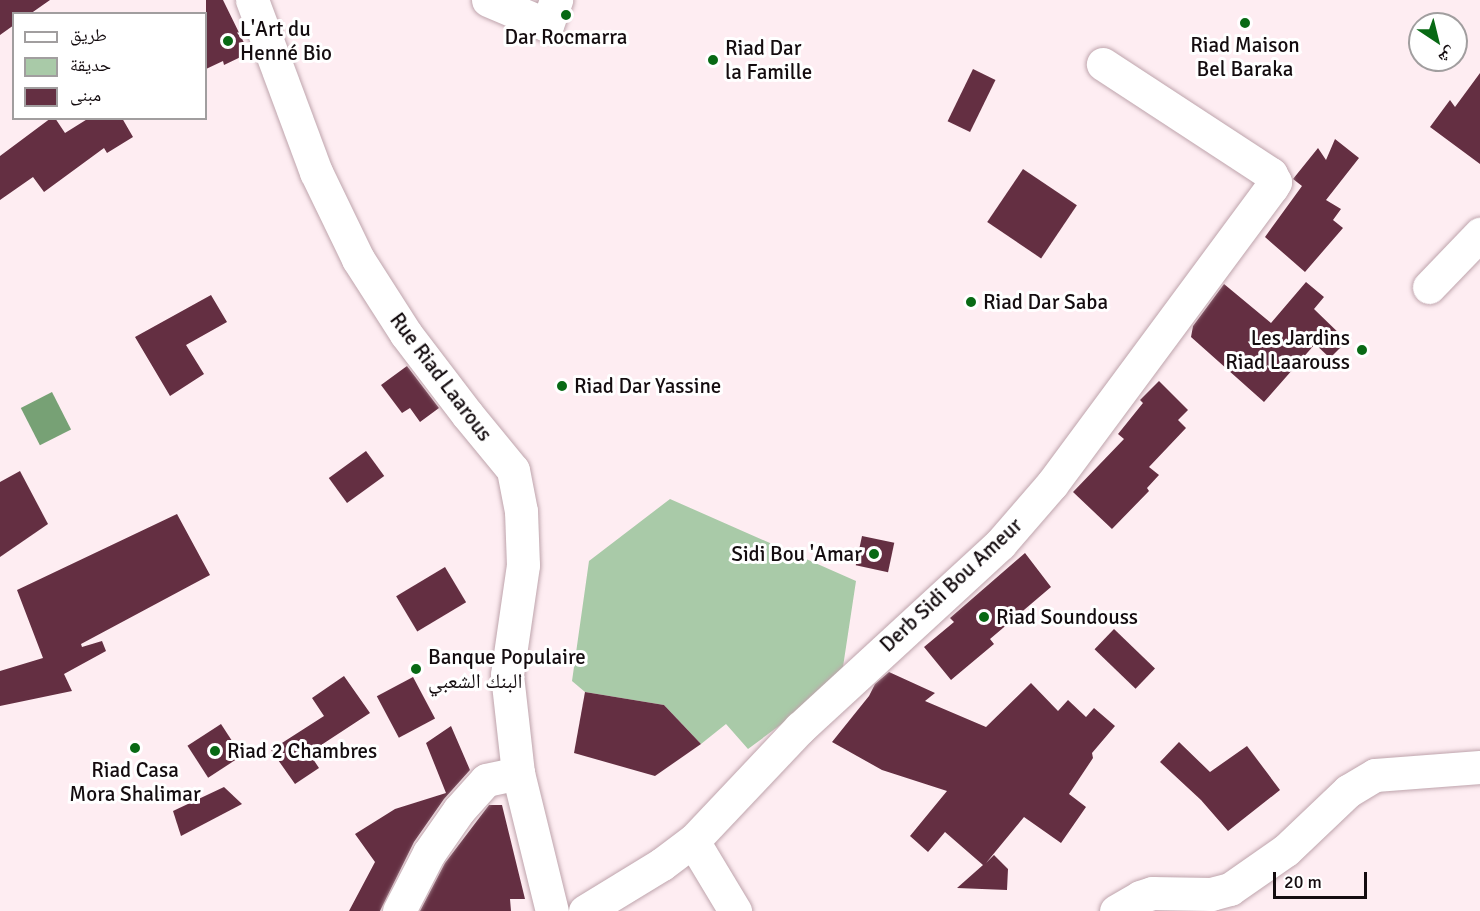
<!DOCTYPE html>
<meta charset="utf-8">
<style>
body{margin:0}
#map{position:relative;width:1480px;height:911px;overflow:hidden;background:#feedf2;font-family:Signika,"Noto Naskh Arabic",sans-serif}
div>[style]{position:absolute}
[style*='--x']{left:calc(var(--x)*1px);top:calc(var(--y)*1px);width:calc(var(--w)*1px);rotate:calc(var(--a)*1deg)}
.green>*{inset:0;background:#a9caa8}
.water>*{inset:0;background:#77a175;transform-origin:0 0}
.building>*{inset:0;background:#642f42;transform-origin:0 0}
.roads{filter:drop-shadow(0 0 2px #bea4ac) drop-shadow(0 0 2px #bea4ac)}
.minor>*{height:33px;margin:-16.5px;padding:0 16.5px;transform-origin:16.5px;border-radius:16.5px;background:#fff}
.tertiary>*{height:33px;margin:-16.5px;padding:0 16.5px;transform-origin:16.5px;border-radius:16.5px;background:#fff}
.dots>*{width:16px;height:16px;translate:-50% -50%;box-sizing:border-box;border:3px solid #fff;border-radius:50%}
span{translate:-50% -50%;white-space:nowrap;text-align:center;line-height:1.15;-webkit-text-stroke:6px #fff;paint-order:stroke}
.poi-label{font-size:21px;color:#140c0f}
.left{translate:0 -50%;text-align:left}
.right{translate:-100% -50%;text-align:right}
.street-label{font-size:21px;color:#140c0f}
.legend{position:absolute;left:12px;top:12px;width:195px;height:108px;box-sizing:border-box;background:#fff;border:2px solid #a19e9f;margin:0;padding:8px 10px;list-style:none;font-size:18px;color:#140c0f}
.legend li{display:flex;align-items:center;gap:12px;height:30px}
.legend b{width:30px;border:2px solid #a19e9f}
.north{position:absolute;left:1408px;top:12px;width:60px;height:60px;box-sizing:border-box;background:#fff;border:2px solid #a19e9f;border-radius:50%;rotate:145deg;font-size:16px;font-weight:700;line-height:24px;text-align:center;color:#140c0f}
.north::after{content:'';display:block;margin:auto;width:21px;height:27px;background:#086914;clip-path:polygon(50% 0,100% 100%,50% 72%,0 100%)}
.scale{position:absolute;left:1273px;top:872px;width:94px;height:27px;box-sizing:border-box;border:3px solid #140c0f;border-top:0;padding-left:8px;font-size:18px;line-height:21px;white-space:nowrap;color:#140c0f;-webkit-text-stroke:4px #fff;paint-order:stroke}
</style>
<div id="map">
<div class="green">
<i style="clip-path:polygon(670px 499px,856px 581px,841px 680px,748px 749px,726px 724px,701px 744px,664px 705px,585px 692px,572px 681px,589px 561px)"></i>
</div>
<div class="water">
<i style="left:52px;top:392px;width:42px;height:35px;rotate:63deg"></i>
</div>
<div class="building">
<i style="clip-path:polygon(0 0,50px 0,30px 14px,14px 14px,14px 25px,0 35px)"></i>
<i style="clip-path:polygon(206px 0,223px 0,249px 53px,224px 65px,223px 61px,206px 69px)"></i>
<i style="left:973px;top:69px;width:25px;height:58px;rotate:26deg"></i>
<i style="clip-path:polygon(1480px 73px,1480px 164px,1430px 127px,1450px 100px,1455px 107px)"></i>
<i style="clip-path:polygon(51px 118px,55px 118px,65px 133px,89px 118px,122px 118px,133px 137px,107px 153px,104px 148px,44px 192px,33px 177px,0 200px,0 156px)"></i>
<i style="clip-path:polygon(1335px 139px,1359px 158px,1326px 200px,1341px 209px,1333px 220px,1343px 228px,1305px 272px,1265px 237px,1302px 186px,1293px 179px,1318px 148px,1326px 160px)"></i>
<i style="left:1023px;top:169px;width:65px;height:64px;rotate:34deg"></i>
<i style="clip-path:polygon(1306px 282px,1324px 297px,1314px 309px,1347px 341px,1330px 358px,1315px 344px,1264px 402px,1191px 337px,1193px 326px,1224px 284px,1271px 323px)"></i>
<i style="clip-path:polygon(211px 295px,227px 322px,186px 345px,204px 374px,170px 396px,135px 337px)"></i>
<i style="clip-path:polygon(407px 366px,439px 408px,420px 422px,410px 408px,402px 413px,381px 385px)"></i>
<i style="clip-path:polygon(1159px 381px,1188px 410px,1178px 420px,1186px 428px,1149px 467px,1159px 475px,1147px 488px,1149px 491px,1112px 529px,1073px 492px,1124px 439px,1118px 434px,1143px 403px,1140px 400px)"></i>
<i style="left:366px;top:451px;width:31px;height:46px;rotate:54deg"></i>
<i style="clip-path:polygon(20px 471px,48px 524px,0 557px,0 482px)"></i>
<i style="clip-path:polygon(177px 514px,210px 575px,81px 644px,82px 647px,102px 641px,106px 651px,64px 674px,72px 691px,0 706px,0 671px,43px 658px,17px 590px)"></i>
<i style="left:862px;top:536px;width:33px;height:30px;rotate:12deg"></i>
<i style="clip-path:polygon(1025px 553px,1051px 587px,990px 639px,994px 644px,951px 680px,924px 647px,954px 622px,950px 618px)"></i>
<i style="left:445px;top:567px;width:41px;height:57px;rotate:59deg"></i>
<i style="left:1114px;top:629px;width:57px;height:28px;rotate:44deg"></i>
<i style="clip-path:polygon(889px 672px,935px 693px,925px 701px,986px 727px,1031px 683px,1058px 711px,1068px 700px,1086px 717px,1094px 708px,1115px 726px,1092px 753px,1093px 758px,1069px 794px,1086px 807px,1061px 843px,1024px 817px,986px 863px,994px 855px,1008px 869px,1007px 890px,957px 888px,983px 865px,945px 832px,928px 852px,910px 836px,947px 791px,882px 770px,832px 742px,869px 696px,875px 684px)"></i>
<i style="clip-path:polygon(344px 676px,370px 713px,309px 753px,319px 768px,295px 784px,271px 750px,324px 716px,312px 698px)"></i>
<i style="left:413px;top:677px;width:47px;height:41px;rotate:62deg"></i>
<i style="clip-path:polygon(585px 692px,664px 705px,701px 744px,655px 776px,574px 753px)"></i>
<i style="left:221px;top:724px;width:38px;height:40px;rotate:57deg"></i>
<i style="clip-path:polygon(451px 726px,470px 770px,444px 799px,414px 842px,380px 911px,349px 911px,375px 862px,355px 834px,395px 809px,446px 793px,426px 743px)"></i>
<i style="clip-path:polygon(1179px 742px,1210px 772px,1247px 746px,1280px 790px,1228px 831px,1201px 800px,1160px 762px)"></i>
<i style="clip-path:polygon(224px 787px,242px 804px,181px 836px,173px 811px)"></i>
<i style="clip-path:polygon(489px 805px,502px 805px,525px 899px,510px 899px,511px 911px,420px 911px,445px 863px)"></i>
</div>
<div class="roads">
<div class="minor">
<i style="--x:488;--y:0;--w:64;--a:23"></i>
<i style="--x:547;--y:25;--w:27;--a:-70"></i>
<i style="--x:1429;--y:287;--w:74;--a:-46.1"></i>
<i style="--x:693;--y:841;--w:82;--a:59"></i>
<i style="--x:585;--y:911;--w:90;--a:-31.4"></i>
<i style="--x:662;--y:864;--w:39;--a:-37"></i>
<i style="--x:693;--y:841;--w:156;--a:-46.6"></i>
<i style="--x:800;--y:728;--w:272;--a:-42.6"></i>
<i style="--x:1000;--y:544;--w:79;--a:-49.1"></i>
<i style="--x:1052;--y:484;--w:370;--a:-53.5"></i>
<i style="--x:1272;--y:187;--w:6;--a:-59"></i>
<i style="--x:1275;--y:182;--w:9;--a:-117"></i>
<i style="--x:1271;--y:174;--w:201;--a:-146.8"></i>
<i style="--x:1116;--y:911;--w:28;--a:-30"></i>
<i style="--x:1140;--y:897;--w:13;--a:-18"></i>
<i style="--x:1152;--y:893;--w:59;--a:1"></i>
<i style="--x:1211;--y:894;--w:20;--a:-15"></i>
<i style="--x:1230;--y:889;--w:68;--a:-34.9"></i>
<i style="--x:1286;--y:850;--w:86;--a:-43.6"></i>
<i style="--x:1348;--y:791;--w:31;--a:-31"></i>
<i style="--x:1375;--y:775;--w:105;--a:-4.4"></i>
</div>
<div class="tertiary">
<i style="--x:252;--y:0;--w:184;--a:69.6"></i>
<i style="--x:316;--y:172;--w:97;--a:64.2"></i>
<i style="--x:358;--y:259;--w:89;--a:57.4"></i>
<i style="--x:406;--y:334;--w:101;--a:52.7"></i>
<i style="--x:467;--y:414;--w:72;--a:50.6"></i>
<i style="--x:513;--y:470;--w:42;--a:79"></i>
<i style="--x:521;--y:511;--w:54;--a:87.9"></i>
<i style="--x:523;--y:565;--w:111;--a:98.3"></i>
<i style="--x:507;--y:675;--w:99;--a:83.6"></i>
<i style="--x:518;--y:773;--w:142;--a:76.2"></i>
<i style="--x:399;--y:911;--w:65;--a:-62.7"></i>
<i style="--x:429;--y:853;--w:52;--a:-55.1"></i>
<i style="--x:459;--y:810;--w:40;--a:-48"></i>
<i style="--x:486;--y:780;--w:33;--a:-12"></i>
</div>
</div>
<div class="dots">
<i style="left:566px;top:15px;background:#086914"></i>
<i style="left:1245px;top:23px;background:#086914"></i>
<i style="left:228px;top:41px;background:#086914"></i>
<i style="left:713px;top:60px;background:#086914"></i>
<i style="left:971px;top:302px;background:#086914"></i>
<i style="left:1362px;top:350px;background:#086914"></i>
<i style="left:562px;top:386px;background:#086914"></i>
<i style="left:874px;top:554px;background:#086914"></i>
<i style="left:984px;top:617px;background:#086914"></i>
<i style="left:416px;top:669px;background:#086914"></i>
<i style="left:135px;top:748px;background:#086914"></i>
<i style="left:215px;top:751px;background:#086914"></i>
</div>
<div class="poi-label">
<span class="left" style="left:240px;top:41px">L'Art du<br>Henné Bio</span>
<span style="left:566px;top:37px">Dar Rocmarra</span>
<span style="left:1245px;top:57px">Riad Maison<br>Bel Baraka</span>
<span class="left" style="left:725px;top:60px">Riad Dar<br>la Famille</span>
<span class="left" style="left:983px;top:302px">Riad Dar Saba</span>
<span class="right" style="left:1350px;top:350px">Les Jardins<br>Riad Laarouss</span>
<span class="left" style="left:574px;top:386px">Riad Dar Yassine</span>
<span class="right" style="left:862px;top:554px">Sidi Bou 'Amar</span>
<span class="left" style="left:996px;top:617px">Riad Soundouss</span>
<span class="left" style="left:428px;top:669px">Banque Populaire<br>البنك الشعبي</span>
<span class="left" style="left:227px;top:751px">Riad 2 Chambres</span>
<span style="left:135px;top:782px">Riad Casa<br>Mora Shalimar</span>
</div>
<div class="street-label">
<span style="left:441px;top:377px;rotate:53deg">Rue Riad Laarous</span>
<span style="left:951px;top:585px;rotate:-43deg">Derb Sidi Bou Ameur</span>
</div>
<ul class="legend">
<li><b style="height:8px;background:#fff"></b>طريق</li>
<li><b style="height:16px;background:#a9caa8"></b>حديقة</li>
<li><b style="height:16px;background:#642f42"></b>مبنى</li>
</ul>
<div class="north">ش</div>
<div class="scale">20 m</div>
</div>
